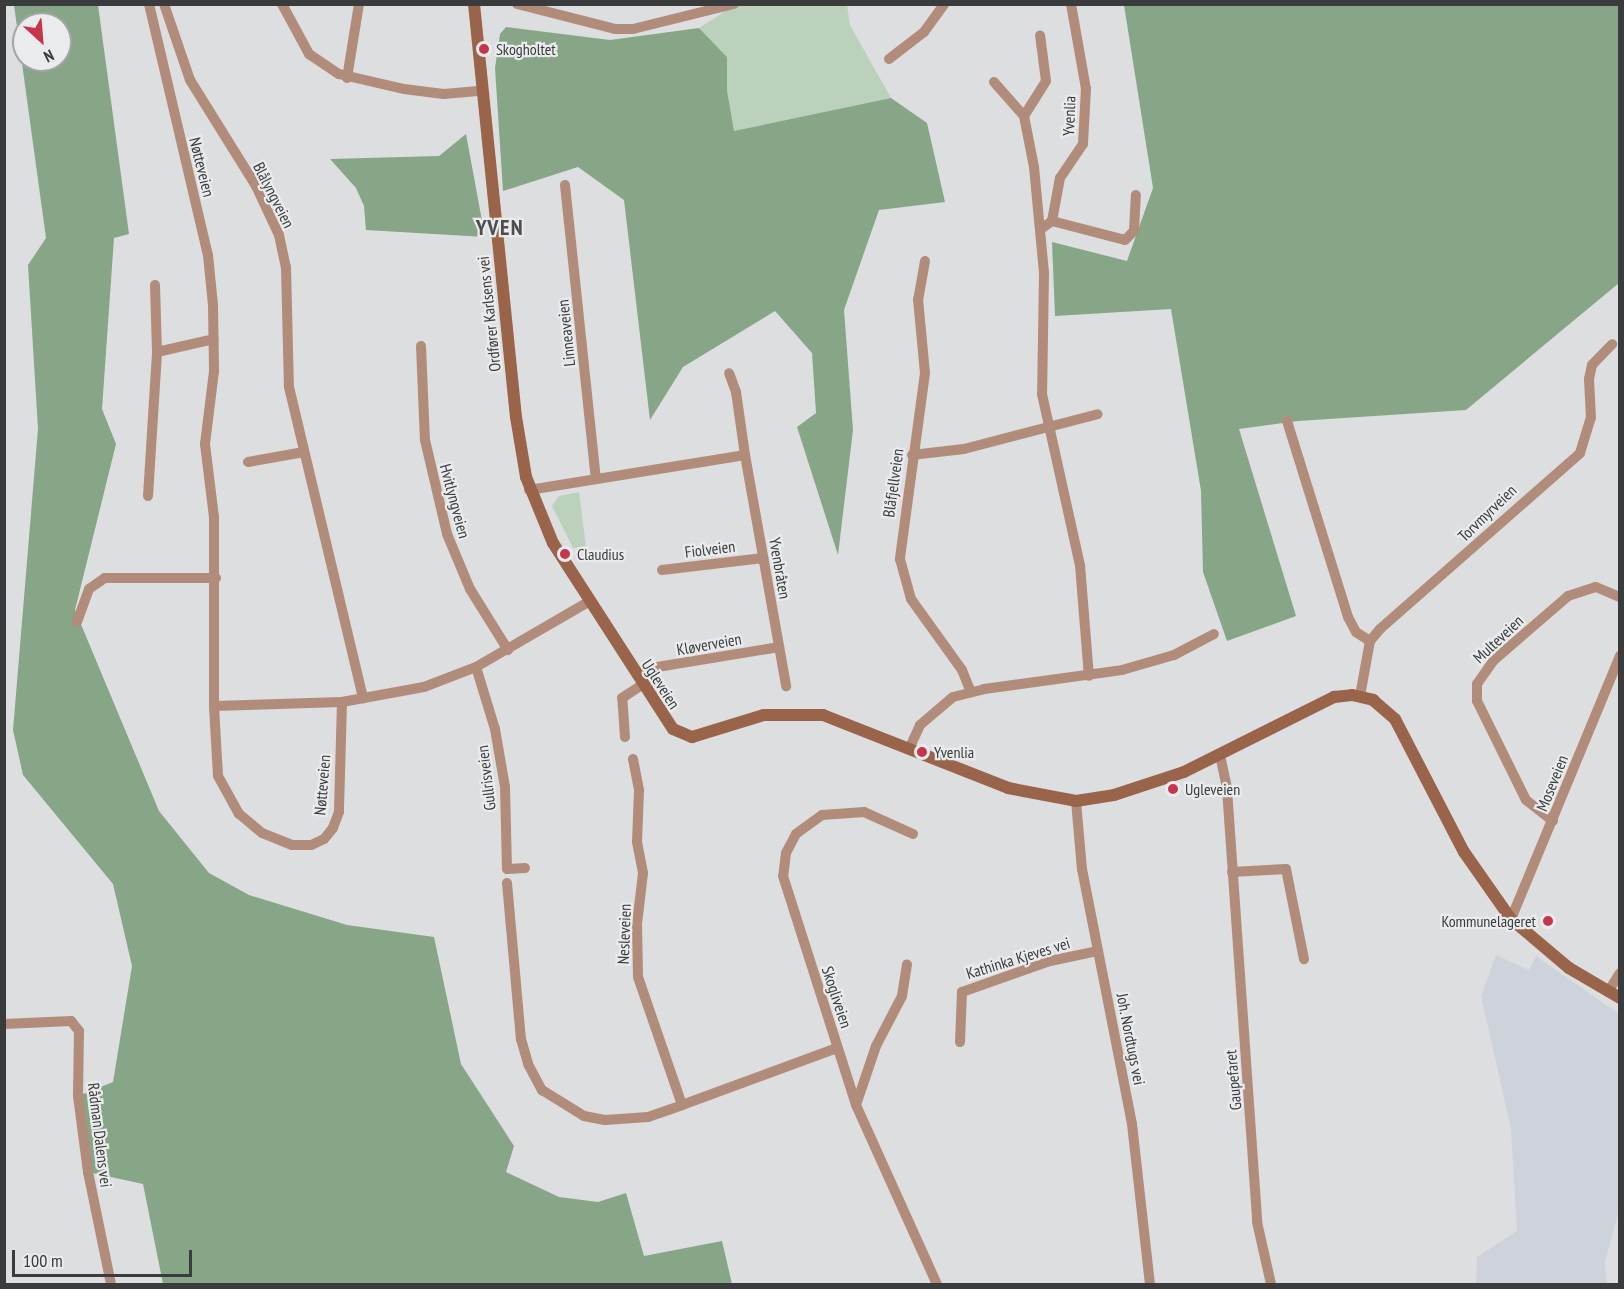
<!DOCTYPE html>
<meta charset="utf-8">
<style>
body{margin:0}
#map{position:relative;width:1624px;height:1289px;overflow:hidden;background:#dddee0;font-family:"PT Sans Narrow",sans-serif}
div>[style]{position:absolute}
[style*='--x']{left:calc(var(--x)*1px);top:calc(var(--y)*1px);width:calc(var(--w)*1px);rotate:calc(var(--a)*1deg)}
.built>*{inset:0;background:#ced3db}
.green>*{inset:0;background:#bbd1bb}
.forest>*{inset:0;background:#86a687}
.street>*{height:10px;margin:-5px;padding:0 5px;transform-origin:5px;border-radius:5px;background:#b28c7a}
.secondary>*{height:12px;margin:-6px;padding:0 6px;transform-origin:6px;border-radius:6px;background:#996449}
.dots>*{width:16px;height:16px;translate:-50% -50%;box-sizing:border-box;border:3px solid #eaebed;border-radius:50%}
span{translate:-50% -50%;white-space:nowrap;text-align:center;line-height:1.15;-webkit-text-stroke:4.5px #eaebed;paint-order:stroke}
.poi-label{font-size:16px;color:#3a3b3c}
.left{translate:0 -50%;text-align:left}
.right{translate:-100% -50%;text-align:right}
.street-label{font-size:16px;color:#3a3b3c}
.district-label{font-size:22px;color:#4e4e50;font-weight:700;letter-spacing:1.5px}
.frame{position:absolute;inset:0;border:6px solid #3a3b3c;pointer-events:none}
.north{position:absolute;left:12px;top:12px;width:60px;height:60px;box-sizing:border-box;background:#eaebed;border:2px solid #a4a5a6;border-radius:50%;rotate:154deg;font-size:16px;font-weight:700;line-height:24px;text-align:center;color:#3a3b3c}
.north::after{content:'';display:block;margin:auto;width:21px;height:27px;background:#c6354b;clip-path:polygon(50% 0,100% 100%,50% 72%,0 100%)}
.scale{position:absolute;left:12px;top:1250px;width:180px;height:27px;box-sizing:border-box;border:3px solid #3a3b3c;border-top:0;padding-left:8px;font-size:18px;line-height:21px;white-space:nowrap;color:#3a3b3c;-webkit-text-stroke:4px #eaebed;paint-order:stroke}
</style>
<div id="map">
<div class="built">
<i style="clip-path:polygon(1496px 955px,1529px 970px,1536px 956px,1619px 1014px,1620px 1206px,1605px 1262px,1607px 1284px,1476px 1284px,1477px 1257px,1517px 1231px,1511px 1129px,1481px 996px)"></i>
</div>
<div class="green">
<i style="clip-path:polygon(735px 5px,847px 5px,850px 25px,891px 98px,734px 131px,727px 90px,727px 57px,699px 28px)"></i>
<i style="clip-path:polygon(579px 492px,586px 546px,573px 548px,552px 506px,559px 496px)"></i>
</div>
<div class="forest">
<i style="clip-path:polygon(evenodd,14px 5px,98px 5px,129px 234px,114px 238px,102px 409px,116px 444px,75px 610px,159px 811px,209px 873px,249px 895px,347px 925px,434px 937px,461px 1064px,514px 1146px,506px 1172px,559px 1197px,598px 1202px,626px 1193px,644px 1256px,722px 1241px,732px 1284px,163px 1284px,143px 1184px,88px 1172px,78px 1096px,113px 1082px,132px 966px,113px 884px,23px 775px,13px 730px,38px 429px,28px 265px,46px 238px,14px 5px,24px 24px,60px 24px,60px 60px,24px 60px,24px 24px)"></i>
<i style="clip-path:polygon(1124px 5px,1619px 5px,1619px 283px,1466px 410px,1298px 421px,1239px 429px,1296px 616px,1227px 641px,1203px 572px,1201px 491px,1171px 309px,1055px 316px,1052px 242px,1127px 261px,1153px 188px)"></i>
<i style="clip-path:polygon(506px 27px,610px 40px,699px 28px,727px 57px,727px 90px,734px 131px,891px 98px,927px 123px,945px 202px,879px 210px,844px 310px,853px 430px,838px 555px,797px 427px,816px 413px,812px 353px,775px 311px,683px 367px,650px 420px,624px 200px,578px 167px,503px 191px,495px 68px,500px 34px)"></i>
<i style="clip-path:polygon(466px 134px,485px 237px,366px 230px,364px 206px,356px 188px,330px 159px,439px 156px)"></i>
</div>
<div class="street">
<i style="--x:149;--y:4;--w:258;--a:76.8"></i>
<i style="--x:208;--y:255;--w:50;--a:84.3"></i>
<i style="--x:213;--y:305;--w:66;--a:89.1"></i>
<i style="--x:214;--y:371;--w:74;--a:97"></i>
<i style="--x:205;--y:444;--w:74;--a:83"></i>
<i style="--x:214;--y:517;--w:189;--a:90"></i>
<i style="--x:164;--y:4;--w:80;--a:71.1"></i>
<i style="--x:190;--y:80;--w:125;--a:58.1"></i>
<i style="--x:256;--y:186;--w:54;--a:64.9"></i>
<i style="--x:279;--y:235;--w:33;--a:78"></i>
<i style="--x:286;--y:267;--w:120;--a:88.6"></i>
<i style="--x:289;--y:387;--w:320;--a:76.6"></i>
<i style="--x:282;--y:4;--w:57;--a:61.6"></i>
<i style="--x:309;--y:54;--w:36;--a:34"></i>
<i style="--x:339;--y:74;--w:67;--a:13"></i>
<i style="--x:404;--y:89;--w:40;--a:7.1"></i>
<i style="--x:444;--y:94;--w:37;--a:-5"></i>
<i style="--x:517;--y:4;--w:101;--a:14.3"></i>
<i style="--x:615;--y:29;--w:18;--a:0"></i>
<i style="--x:633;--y:29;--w:104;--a:-13.9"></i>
<i style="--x:889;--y:59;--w:44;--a:-37.6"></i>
<i style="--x:924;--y:32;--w:34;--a:-54"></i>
<i style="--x:347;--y:78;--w:75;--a:-80.8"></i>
<i style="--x:994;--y:82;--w:45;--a:48.6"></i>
<i style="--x:1024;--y:116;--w:52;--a:78.9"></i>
<i style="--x:1034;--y:167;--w:106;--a:84.6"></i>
<i style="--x:1044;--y:273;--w:121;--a:90.9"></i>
<i style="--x:1042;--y:394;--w:175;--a:77.5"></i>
<i style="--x:1080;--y:565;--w:111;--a:85.4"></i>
<i style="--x:1024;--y:116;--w:41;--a:-57.8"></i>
<i style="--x:1046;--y:81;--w:46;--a:-97.4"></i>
<i style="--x:565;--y:185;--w:295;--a:84"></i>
<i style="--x:1052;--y:221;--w:75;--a:14.6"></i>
<i style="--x:1125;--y:240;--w:13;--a:-45"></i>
<i style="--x:1134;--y:231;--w:36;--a:-87"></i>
<i style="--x:1041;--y:229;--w:14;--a:-36"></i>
<i style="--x:1052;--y:221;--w:44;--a:-79.5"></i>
<i style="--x:1060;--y:178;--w:41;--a:-55.9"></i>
<i style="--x:1083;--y:144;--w:55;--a:-86.9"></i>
<i style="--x:1086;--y:89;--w:86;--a:-100"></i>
<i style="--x:925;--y:261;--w:39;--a:100"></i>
<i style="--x:918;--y:299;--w:74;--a:84.6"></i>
<i style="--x:925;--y:373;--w:188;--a:97.7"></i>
<i style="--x:900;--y:559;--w:41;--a:74.6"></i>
<i style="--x:911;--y:599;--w:87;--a:54.3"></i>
<i style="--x:962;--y:670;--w:24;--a:68"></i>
<i style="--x:155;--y:285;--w:67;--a:88.3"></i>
<i style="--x:421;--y:346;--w:94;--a:87.6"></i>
<i style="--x:425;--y:440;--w:97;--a:76.8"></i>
<i style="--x:447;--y:534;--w:60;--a:67.3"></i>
<i style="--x:470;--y:589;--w:72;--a:58.1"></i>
<i style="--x:1287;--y:421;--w:205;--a:72.7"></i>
<i style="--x:1348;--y:617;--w:17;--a:62"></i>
<i style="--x:1356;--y:632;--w:17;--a:33"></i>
<i style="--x:745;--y:455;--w:235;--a:79.9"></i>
<i style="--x:912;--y:455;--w:52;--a:-6.6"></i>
<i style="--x:964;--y:449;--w:138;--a:-14.6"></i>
<i style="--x:248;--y:462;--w:57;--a:-10.1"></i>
<i style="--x:529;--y:490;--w:219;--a:-9.2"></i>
<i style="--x:745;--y:455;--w:64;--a:-98.1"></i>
<i style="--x:736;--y:392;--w:20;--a:-110"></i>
<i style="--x:148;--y:496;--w:144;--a:-86.4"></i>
<i style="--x:157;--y:352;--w:58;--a:-12.8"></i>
<i style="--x:662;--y:570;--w:102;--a:-6.8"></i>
<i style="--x:77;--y:622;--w:35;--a:-70"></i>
<i style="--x:89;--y:589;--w:19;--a:-35"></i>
<i style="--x:105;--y:578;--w:111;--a:0"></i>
<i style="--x:476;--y:667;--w:65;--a:73"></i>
<i style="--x:495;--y:729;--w:59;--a:80.2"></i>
<i style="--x:505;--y:787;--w:82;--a:88.6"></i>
<i style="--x:507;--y:869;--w:18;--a:-3"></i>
<i style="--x:645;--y:669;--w:136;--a:-9.3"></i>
<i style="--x:1360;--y:696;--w:56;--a:-79.7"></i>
<i style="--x:1370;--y:641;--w:16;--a:-50"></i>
<i style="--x:1380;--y:629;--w:266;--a:-41.3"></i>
<i style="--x:1580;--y:453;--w:37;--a:-73"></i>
<i style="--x:1591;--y:418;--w:39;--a:-93"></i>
<i style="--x:1589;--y:379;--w:14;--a:-78"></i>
<i style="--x:1592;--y:365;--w:29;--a:-46"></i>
<i style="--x:342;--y:702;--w:110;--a:91.6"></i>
<i style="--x:339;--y:812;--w:17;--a:111"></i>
<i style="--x:333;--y:828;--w:14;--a:129"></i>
<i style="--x:324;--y:839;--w:14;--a:155"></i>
<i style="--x:311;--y:845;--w:19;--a:180"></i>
<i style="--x:292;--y:845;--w:32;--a:-158"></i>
<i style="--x:262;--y:833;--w:30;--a:-140"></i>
<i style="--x:239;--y:814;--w:43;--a:-118.9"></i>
<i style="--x:218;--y:776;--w:70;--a:-93.3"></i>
<i style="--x:214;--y:706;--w:128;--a:-1.8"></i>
<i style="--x:342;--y:702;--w:83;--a:-10.4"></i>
<i style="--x:424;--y:687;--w:56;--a:-21"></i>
<i style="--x:476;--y:667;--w:129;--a:-30.1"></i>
<i style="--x:625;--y:737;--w:39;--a:-94"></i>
<i style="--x:622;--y:698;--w:24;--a:-33"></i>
<i style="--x:909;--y:749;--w:26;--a:-65"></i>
<i style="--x:920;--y:725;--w:43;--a:-40.3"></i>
<i style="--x:953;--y:697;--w:32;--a:-14"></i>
<i style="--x:984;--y:689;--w:139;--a:-7.8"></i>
<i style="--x:1122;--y:670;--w:54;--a:-16.1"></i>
<i style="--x:1174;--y:655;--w:45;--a:-27.7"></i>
<i style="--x:1220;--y:755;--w:35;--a:78"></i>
<i style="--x:1227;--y:789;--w:434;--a:86"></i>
<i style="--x:1257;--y:1222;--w:64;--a:77.3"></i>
<i style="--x:633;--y:759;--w:32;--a:79"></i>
<i style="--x:639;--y:790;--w:52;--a:92.2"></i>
<i style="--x:637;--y:842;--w:32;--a:79"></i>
<i style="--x:643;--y:873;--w:51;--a:96.7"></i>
<i style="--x:637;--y:924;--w:53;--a:88.9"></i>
<i style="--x:638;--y:977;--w:135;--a:71"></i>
<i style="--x:682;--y:1105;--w:165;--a:-20.2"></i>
<i style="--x:1076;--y:801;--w:68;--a:85"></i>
<i style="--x:1082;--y:869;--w:260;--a:78.9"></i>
<i style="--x:1132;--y:1124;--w:161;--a:83.6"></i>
<i style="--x:1553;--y:821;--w:34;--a:-142"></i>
<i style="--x:1526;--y:800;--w:110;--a:-116.3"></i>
<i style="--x:1477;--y:701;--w:17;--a:-90"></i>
<i style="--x:1477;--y:684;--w:28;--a:-55"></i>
<i style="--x:1493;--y:661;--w:99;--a:-40.9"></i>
<i style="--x:1568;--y:596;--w:29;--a:-18"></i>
<i style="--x:1596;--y:587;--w:26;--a:23"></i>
<i style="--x:913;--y:834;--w:54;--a:-155.8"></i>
<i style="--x:864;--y:812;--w:42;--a:175.9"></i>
<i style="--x:822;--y:815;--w:32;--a:144"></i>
<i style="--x:796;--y:834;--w:21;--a:118"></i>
<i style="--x:786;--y:853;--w:23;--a:97"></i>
<i style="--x:783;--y:876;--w:240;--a:72.3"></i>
<i style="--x:856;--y:1105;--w:196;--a:65.7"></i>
<i style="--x:1232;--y:872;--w:54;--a:-3.2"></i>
<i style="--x:1286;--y:869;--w:92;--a:78.7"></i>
<i style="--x:507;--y:883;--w:157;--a:84.9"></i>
<i style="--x:521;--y:1039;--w:26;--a:74"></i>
<i style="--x:528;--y:1064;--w:30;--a:62"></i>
<i style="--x:542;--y:1090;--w:49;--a:31.8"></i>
<i style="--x:584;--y:1116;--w:21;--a:11"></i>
<i style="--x:605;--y:1120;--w:43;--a:-4"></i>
<i style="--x:648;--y:1117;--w:36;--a:-19"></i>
<i style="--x:1511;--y:919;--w:285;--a:-67.5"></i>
<i style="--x:1608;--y:992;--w:22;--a:-58"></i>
<i style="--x:4;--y:1024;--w:67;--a:-2.6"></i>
<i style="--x:71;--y:1021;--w:13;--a:51"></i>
<i style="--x:79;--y:1031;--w:65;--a:90.9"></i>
<i style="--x:78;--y:1096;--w:77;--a:82.5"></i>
<i style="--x:88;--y:1172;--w:114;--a:78.4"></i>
<i style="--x:960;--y:1042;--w:50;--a:-87.7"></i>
<i style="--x:962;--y:992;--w:93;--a:-19.4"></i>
<i style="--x:1050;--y:961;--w:48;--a:-12"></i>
<i style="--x:856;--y:1105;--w:62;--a:-71.3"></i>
<i style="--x:876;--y:1046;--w:56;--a:-62.5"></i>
<i style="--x:902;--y:996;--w:32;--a:-81"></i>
</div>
<div class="secondary">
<i style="--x:474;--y:4;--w:415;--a:84.2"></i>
<i style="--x:516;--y:417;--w:61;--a:80.5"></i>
<i style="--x:526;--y:477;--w:71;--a:67.8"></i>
<i style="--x:553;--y:543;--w:221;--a:57.2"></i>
<i style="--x:673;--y:729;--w:21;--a:23"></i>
<i style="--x:692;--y:737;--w:75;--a:-17"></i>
<i style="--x:764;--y:715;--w:59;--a:0"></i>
<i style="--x:823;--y:715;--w:199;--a:21.5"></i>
<i style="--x:1008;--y:788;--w:69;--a:10.8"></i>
<i style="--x:1076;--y:801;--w:38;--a:-9"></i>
<i style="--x:1114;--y:795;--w:74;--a:-18.2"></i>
<i style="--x:1184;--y:772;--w:168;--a:-26.6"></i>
<i style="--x:1334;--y:697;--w:18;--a:-6"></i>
<i style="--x:1352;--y:695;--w:22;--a:13"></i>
<i style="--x:1373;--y:700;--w:29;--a:41"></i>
<i style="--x:1395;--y:719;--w:150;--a:62.6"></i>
<i style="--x:1464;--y:852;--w:82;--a:55"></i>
<i style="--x:1511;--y:919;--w:76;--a:40.2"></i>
<i style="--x:1569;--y:968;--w:59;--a:30.5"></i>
</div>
<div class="dots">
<i style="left:484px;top:49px;background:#c6354b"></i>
<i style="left:565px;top:554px;background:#c6354b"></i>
<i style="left:922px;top:752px;background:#c6354b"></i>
<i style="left:1173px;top:789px;background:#c6354b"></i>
<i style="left:1548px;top:921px;background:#c6354b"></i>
</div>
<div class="poi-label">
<span class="left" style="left:496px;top:49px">Skogholtet</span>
<span class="left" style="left:577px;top:554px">Claudius</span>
<span class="left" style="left:934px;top:752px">Yvenlia</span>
<span class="left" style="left:1185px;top:789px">Ugleveien</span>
<span class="right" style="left:1536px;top:921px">Kommunelageret</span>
</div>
<div class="street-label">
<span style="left:1069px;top:116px;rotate:-88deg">Yvenlia</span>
<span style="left:202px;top:167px;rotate:76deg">Nøtteveien</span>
<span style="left:274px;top:195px;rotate:63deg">Blålyngveien</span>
<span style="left:489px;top:314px;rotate:-96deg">Ordfører Karlsens vei</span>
<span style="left:566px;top:333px;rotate:-96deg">Linneaveien</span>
<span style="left:893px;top:483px;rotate:-82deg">Blåfjellveien</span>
<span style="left:455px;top:501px;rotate:75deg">Hvitlyngveien</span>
<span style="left:1487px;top:513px;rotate:-44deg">Torvmyrveien</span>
<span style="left:710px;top:549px;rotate:-7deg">Fiolveien</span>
<span style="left:780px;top:568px;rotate:80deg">Yvenbråten</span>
<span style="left:1498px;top:639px;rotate:-43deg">Multeveien</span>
<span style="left:709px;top:644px;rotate:-10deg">Kløverveien</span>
<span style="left:661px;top:684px;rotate:57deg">Ugleveien</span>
<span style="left:486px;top:778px;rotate:-97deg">Gullrisveien</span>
<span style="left:1552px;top:783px;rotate:-68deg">Moseveien</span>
<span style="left:322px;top:785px;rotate:-85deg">Nøtteveien</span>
<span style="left:624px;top:934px;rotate:-88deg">Nesleveien</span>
<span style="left:1018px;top:958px;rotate:-17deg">Kathinka Kjeves vei</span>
<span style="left:837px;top:997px;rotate:72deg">Skogliveien</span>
<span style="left:1131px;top:1039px;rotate:79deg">Joh. Nordtugs vei</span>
<span style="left:1233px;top:1080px;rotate:-95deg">Gaupefaret</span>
<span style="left:100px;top:1135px;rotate:83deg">Rådman Dalens vei</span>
</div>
<div class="district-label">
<span style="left:500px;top:228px">YVEN</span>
</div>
<div class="frame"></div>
<div class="north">N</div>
<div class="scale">100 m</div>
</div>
